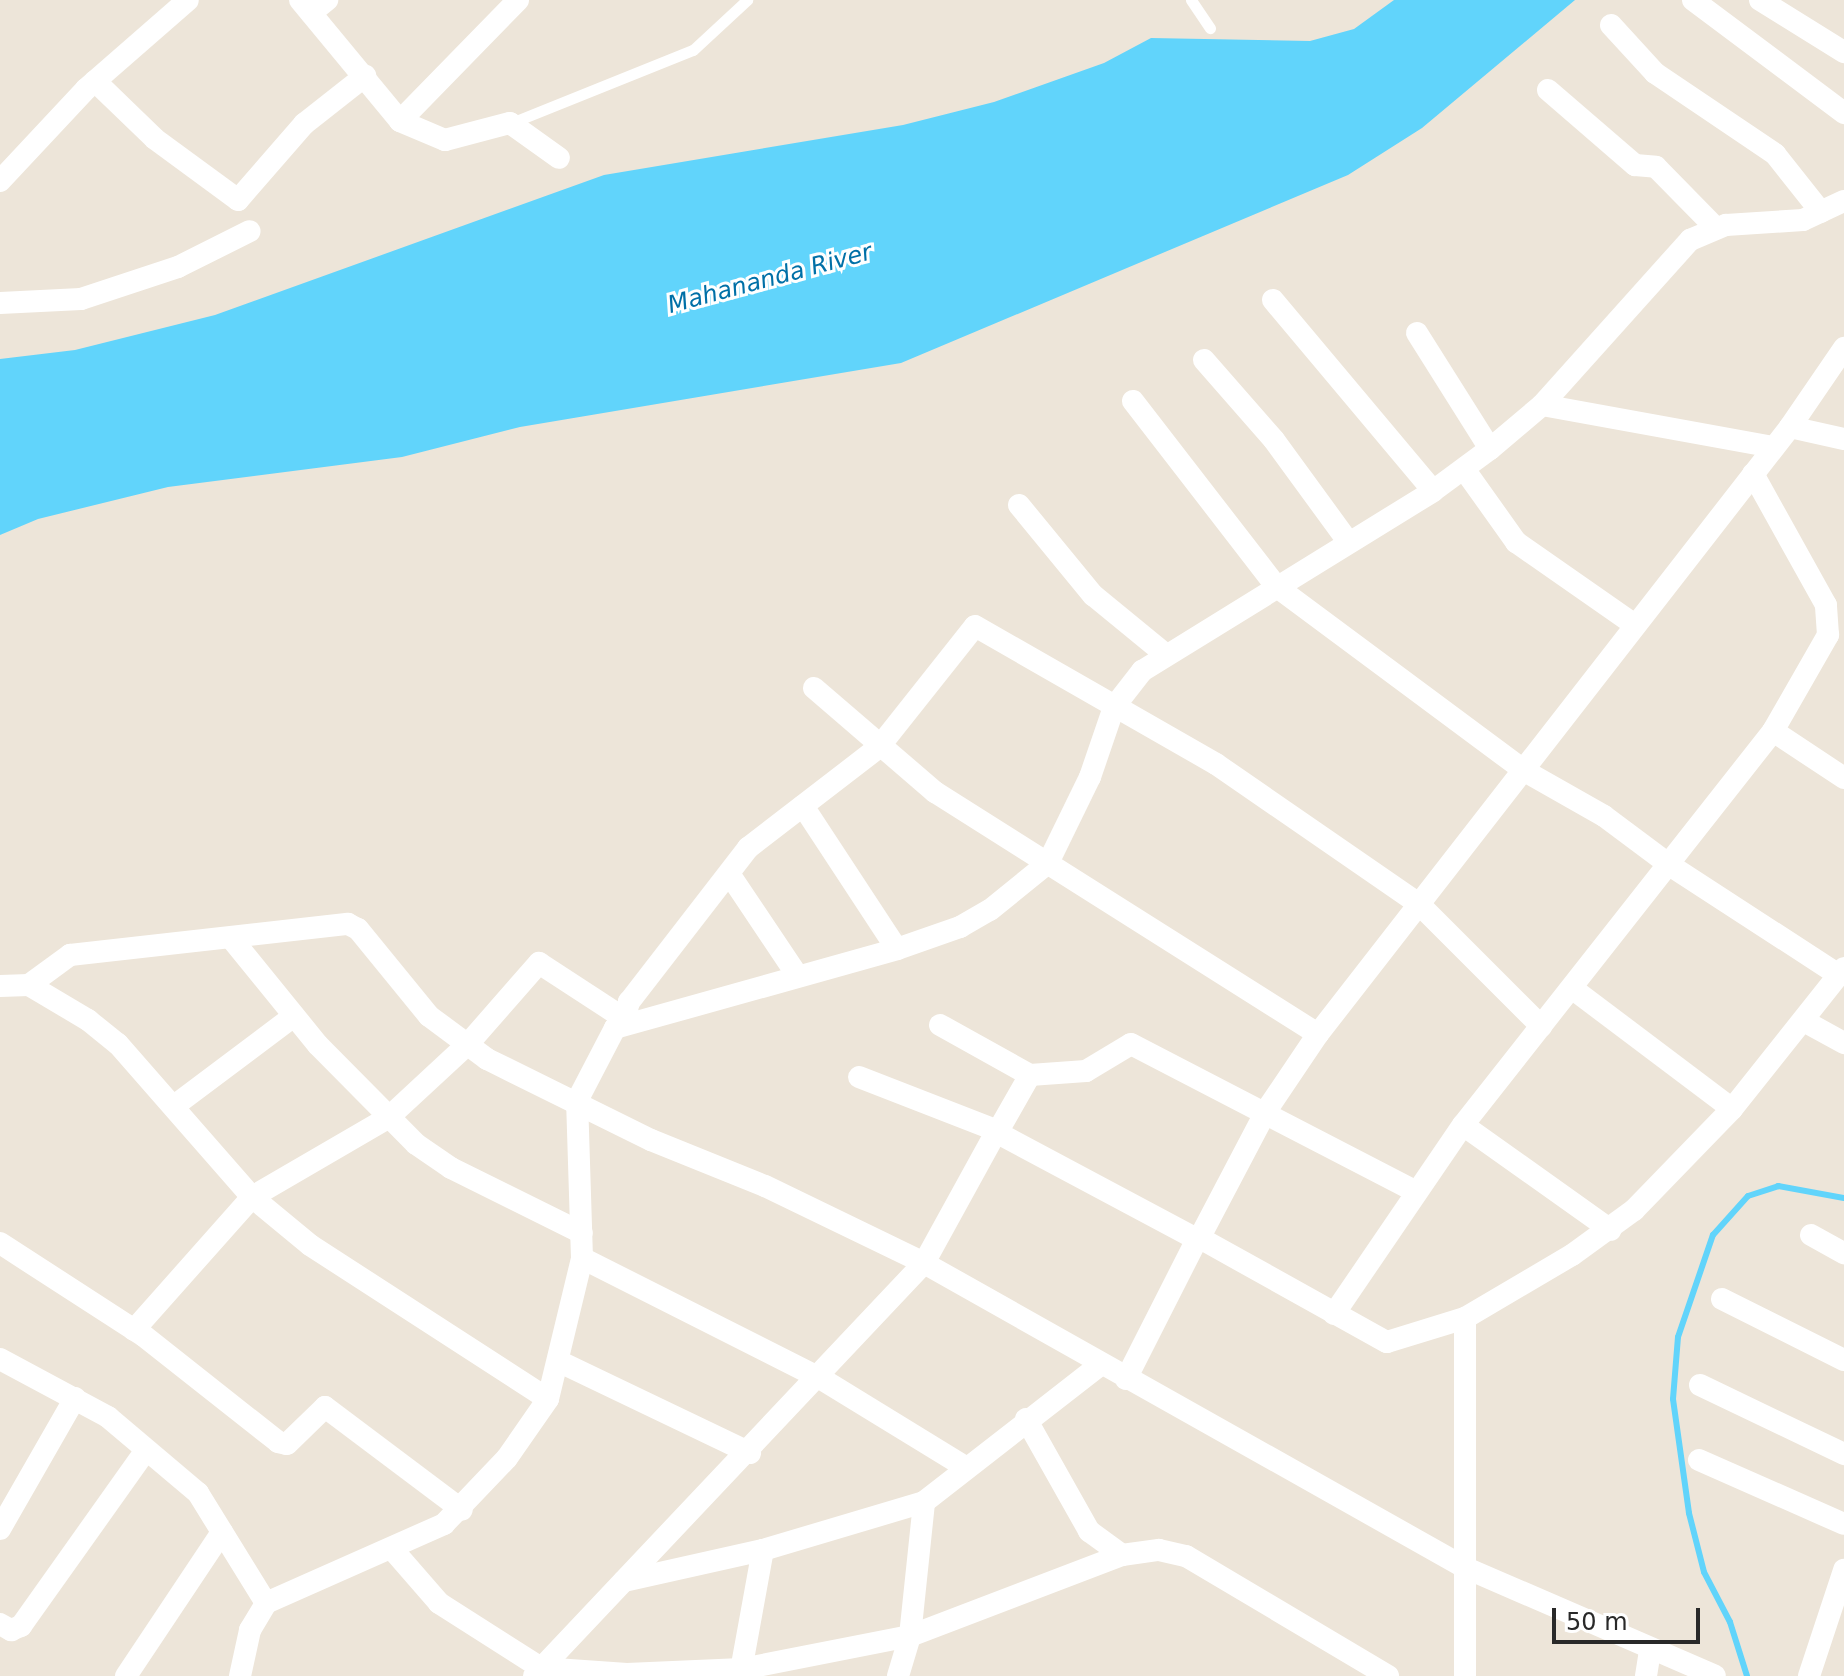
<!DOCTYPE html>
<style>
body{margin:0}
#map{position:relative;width:1844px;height:1676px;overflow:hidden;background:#ede5d9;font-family:"DejaVu Sans",sans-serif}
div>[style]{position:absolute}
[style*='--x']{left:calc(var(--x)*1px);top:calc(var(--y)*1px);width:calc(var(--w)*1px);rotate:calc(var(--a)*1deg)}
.water>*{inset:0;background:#61d4fb}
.stream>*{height:6px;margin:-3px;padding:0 3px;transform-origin:3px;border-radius:3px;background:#61d4fb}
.service>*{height:11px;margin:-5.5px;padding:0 5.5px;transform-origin:5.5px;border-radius:5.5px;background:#fff}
.minor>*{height:22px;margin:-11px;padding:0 11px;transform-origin:11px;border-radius:11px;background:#fff}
span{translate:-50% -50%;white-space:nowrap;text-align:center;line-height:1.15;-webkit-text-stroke:6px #fff;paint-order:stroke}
.water-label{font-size:24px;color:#0070a7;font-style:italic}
.scale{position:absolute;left:1552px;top:1608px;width:148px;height:36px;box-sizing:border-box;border:4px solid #292929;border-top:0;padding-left:10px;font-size:24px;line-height:28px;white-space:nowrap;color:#292929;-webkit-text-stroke:6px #fff;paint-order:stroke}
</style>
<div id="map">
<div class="water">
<i style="clip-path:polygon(1394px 0,1575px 0,1422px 128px,1348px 175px,901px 363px,520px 427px,402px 457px,168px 487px,38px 519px,0 535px,0 359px,75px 350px,215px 315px,604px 175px,903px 125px,994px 102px,1104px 63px,1151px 38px,1310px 41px,1354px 29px)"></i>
</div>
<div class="stream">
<i style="--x:1747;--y:1676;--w:57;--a:-107.5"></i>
<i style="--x:1730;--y:1622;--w:56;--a:-117.5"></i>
<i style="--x:1704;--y:1572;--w:61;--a:-104.3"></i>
<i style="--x:1689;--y:1513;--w:115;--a:-98"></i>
<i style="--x:1673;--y:1399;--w:62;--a:-85.4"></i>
<i style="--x:1678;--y:1337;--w:108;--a:-71.1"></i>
<i style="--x:1713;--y:1235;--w:52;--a:-48.1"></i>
<i style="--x:1748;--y:1196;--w:32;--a:-18"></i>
<i style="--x:1778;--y:1186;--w:67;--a:10.3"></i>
</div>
<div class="service">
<i style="--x:1191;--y:0;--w:34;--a:56"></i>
<i style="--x:511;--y:123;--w:196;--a:-21.9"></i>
<i style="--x:693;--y:50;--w:74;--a:-42.8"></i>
</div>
<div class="minor">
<i style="--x:300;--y:0;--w:157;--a:50.4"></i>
<i style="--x:400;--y:121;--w:49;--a:22.9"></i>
<i style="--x:445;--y:140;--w:67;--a:-14.7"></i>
<i style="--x:510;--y:123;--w:60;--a:35.5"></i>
<i style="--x:1693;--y:0;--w:189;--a:36.8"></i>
<i style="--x:1760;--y:0;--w:99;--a:31.8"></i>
<i style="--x:311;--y:13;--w:21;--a:-39"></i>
<i style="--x:1611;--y:25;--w:65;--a:47.5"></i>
<i style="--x:1655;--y:73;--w:145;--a:34"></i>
<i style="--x:1775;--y:154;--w:74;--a:51.6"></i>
<i style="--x:95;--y:81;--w:83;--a:44"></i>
<i style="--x:155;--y:139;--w:103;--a:36.3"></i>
<i style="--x:238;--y:200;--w:101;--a:-49"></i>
<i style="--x:304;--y:124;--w:78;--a:-38.2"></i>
<i style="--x:1548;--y:90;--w:115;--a:40.8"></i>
<i style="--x:1635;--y:165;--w:21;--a:5"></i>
<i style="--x:1656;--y:167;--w:86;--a:45.5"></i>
<i style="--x:400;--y:121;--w:169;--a:-45.7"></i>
<i style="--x:0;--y:181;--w:126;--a:-46.9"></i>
<i style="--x:86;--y:89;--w:135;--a:-41.1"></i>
<i style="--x:1273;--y:300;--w:249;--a:50"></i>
<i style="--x:0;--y:303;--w:81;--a:-2.8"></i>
<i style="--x:81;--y:299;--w:102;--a:-18.3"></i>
<i style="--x:178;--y:267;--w:80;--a:-26.6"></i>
<i style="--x:1417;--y:333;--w:137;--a:57.8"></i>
<i style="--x:1204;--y:360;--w:106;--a:48.8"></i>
<i style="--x:1274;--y:440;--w:127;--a:53.9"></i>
<i style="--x:1133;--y:401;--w:235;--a:52.3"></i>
<i style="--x:1277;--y:587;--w:307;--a:36.6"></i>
<i style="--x:1523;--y:770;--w:93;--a:29.6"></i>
<i style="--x:1604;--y:816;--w:84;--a:36.7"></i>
<i style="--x:1671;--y:866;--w:200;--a:33"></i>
<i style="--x:1542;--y:405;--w:235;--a:10.3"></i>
<i style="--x:1790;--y:427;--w:55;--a:12.5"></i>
<i style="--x:1464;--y:469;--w:90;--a:54.5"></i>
<i style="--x:1516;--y:542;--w:145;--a:34.9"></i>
<i style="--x:1019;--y:505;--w:117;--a:50.6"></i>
<i style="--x:1093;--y:595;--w:93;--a:39.3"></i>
<i style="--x:814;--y:688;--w:160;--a:40.7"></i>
<i style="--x:935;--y:792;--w:453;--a:32.3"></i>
<i style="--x:1773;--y:731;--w:85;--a:33.5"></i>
<i style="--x:803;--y:806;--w:171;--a:56.7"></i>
<i style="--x:730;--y:875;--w:120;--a:56.2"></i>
<i style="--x:231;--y:938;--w:138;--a:50.9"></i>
<i style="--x:318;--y:1045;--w:139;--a:45.3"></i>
<i style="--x:416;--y:1144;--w:42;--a:34.4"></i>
<i style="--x:451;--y:1168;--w:146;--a:26.4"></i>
<i style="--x:29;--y:985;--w:51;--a:-36.2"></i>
<i style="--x:70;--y:955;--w:280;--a:-6.4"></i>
<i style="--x:348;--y:924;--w:11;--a:27"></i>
<i style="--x:358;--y:929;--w:112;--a:50.8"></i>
<i style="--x:429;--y:1016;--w:72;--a:36.6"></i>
<i style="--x:487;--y:1059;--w:183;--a:26.3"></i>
<i style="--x:651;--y:1140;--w:123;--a:22"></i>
<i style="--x:765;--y:1186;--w:177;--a:25.8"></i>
<i style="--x:924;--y:1263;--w:622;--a:29.37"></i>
<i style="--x:1466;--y:1568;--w:271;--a:23.4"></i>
<i style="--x:0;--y:986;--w:29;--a:-2"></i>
<i style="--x:29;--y:985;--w:69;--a:30.7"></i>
<i style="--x:88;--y:1020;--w:38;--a:39"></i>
<i style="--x:118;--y:1044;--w:203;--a:48.8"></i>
<i style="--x:252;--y:1197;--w:75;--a:39.6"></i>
<i style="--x:310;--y:1245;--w:283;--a:32.9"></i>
<i style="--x:1573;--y:989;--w:199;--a:37"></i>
<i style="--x:1804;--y:1021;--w:46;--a:28.8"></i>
<i style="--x:624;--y:1023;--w:22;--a:-77"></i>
<i style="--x:629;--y:1002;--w:195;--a:-52.3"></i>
<i style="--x:748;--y:848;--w:165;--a:-37.6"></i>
<i style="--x:879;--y:747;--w:154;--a:-51.6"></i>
<i style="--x:975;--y:626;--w:278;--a:29.8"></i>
<i style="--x:1216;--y:764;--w:247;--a:34.6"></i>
<i style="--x:1419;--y:904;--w:173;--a:45"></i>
<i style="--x:940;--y:1025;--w:103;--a:29.1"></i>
<i style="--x:859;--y:1077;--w:149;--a:21.2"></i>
<i style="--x:998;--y:1131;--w:64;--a:-60.3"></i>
<i style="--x:1030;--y:1075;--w:56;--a:-4.1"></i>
<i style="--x:1086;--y:1071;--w:52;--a:-31"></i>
<i style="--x:1131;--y:1044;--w:319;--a:27.4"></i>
<i style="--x:174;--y:1106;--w:150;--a:-36.9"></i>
<i style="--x:1463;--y:1125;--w:181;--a:35.4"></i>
<i style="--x:1811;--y:1235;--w:38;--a:29"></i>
<i style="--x:0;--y:1243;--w:171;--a:32.9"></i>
<i style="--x:144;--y:1336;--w:171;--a:38.3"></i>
<i style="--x:278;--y:1442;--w:9;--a:13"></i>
<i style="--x:287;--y:1444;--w:53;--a:-44.2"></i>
<i style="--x:325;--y:1407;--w:171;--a:36.9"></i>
<i style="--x:582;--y:1258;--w:267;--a:26.8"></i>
<i style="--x:820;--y:1378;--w:172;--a:31.5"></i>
<i style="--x:1722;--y:1299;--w:136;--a:26.6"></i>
<i style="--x:1334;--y:1314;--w:229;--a:-55.7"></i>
<i style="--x:1463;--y:1125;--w:501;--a:-51.8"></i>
<i style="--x:1773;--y:731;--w:111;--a:-60.2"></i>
<i style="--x:1828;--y:635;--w:30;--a:-94"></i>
<i style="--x:1826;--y:605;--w:150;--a:-119.1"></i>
<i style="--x:134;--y:1330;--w:178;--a:-48.4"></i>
<i style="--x:252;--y:1197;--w:157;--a:-30.2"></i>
<i style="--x:388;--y:1118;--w:109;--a:-42.8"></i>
<i style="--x:468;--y:1044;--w:108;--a:-48.8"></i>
<i style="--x:539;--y:963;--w:103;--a:33.1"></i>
<i style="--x:0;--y:1359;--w:123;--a:28.2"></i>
<i style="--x:108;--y:1417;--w:118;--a:40.2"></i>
<i style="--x:198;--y:1493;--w:129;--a:58.3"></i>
<i style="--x:558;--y:1361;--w:213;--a:25.6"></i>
<i style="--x:1126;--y:1379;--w:159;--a:-63.1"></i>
<i style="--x:1198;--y:1237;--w:216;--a:29.1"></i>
<i style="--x:1387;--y:1342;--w:82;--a:-17.1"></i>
<i style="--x:1700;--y:1385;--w:160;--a:25.6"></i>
<i style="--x:1026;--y:1419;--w:129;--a:60.6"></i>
<i style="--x:1089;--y:1531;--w:41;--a:36"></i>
<i style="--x:1699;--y:1460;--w:158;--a:23.8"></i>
<i style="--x:0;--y:1529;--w:151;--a:-60.2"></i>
<i style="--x:393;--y:1550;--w:70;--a:49"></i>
<i style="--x:439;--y:1603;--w:121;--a:32.5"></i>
<i style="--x:541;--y:1668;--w:86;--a:4"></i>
<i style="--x:627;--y:1674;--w:115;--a:-2.5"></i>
<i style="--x:742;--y:1669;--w:171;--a:-11.1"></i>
<i style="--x:910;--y:1636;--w:227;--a:-20.9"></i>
<i style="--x:1122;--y:1555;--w:37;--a:-8"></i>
<i style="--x:1159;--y:1550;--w:28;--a:13"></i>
<i style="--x:1186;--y:1556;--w:235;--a:30.7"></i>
<i style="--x:624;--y:1581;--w:142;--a:-12.6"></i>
<i style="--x:763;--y:1550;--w:168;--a:-16.6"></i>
<i style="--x:924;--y:1502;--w:223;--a:-37.9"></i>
<i style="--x:0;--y:1624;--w:13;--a:29"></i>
<i style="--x:11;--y:1630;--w:11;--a:-22"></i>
<i style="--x:21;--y:1626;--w:216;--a:-54.6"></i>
<i style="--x:126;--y:1676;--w:173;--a:-56.3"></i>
<i style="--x:240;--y:1676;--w:47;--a:-77.7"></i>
<i style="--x:250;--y:1630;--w:31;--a:-59"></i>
<i style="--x:266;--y:1603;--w:195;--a:-23.9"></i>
<i style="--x:444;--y:1524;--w:91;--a:-46.3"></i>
<i style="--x:507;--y:1458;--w:72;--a:-55.2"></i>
<i style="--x:548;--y:1399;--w:145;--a:-76.4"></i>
<i style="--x:582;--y:1258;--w:157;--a:-91.8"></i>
<i style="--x:577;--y:1101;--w:82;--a:-62.5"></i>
<i style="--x:615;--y:1028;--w:293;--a:-15.6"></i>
<i style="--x:897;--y:949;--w:67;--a:-19.2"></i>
<i style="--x:960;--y:927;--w:34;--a:-30"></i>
<i style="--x:990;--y:910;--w:75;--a:-39"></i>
<i style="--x:1048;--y:863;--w:96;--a:-64"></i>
<i style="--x:1090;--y:777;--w:74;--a:-71.1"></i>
<i style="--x:1114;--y:707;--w:46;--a:-52.1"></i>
<i style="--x:1142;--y:671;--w:342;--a:-31.7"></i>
<i style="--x:1433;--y:491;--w:71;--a:-36.4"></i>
<i style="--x:1490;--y:449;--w:68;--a:-40.2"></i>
<i style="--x:1542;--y:405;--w:222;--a:-48.1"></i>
<i style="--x:1690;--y:240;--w:39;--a:-23"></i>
<i style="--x:1726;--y:225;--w:77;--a:-3.7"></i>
<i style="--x:1803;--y:220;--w:45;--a:-24.9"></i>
<i style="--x:534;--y:1676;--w:568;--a:-46.64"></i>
<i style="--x:924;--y:1263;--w:149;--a:-61.2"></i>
<i style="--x:996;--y:1132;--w:223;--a:28.1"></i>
<i style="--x:1193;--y:1237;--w:8;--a:-14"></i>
<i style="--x:1201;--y:1235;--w:140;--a:-62.3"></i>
<i style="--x:1266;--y:1111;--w:93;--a:-56"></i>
<i style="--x:1318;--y:1034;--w:769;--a:-52.13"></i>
<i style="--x:1790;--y:427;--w:96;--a:-55.6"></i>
<i style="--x:740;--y:1676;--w:128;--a:-79.7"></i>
<i style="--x:898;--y:1676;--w:42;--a:-73.3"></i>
<i style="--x:910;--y:1636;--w:135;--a:-84"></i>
<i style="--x:1465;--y:1676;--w:358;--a:-90"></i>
<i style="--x:1465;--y:1318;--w:124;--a:-30.5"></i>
<i style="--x:1572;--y:1255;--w:77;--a:-36"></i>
<i style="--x:1634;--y:1210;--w:141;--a:-45.9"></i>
<i style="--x:1732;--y:1109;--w:180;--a:-51.5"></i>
<i style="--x:1646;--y:1676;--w:26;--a:-81"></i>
<i style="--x:1809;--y:1676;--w:112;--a:-71.7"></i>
</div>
<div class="water-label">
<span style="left:770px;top:279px;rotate:-15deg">Mahananda River</span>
</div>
<div class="scale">50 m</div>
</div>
